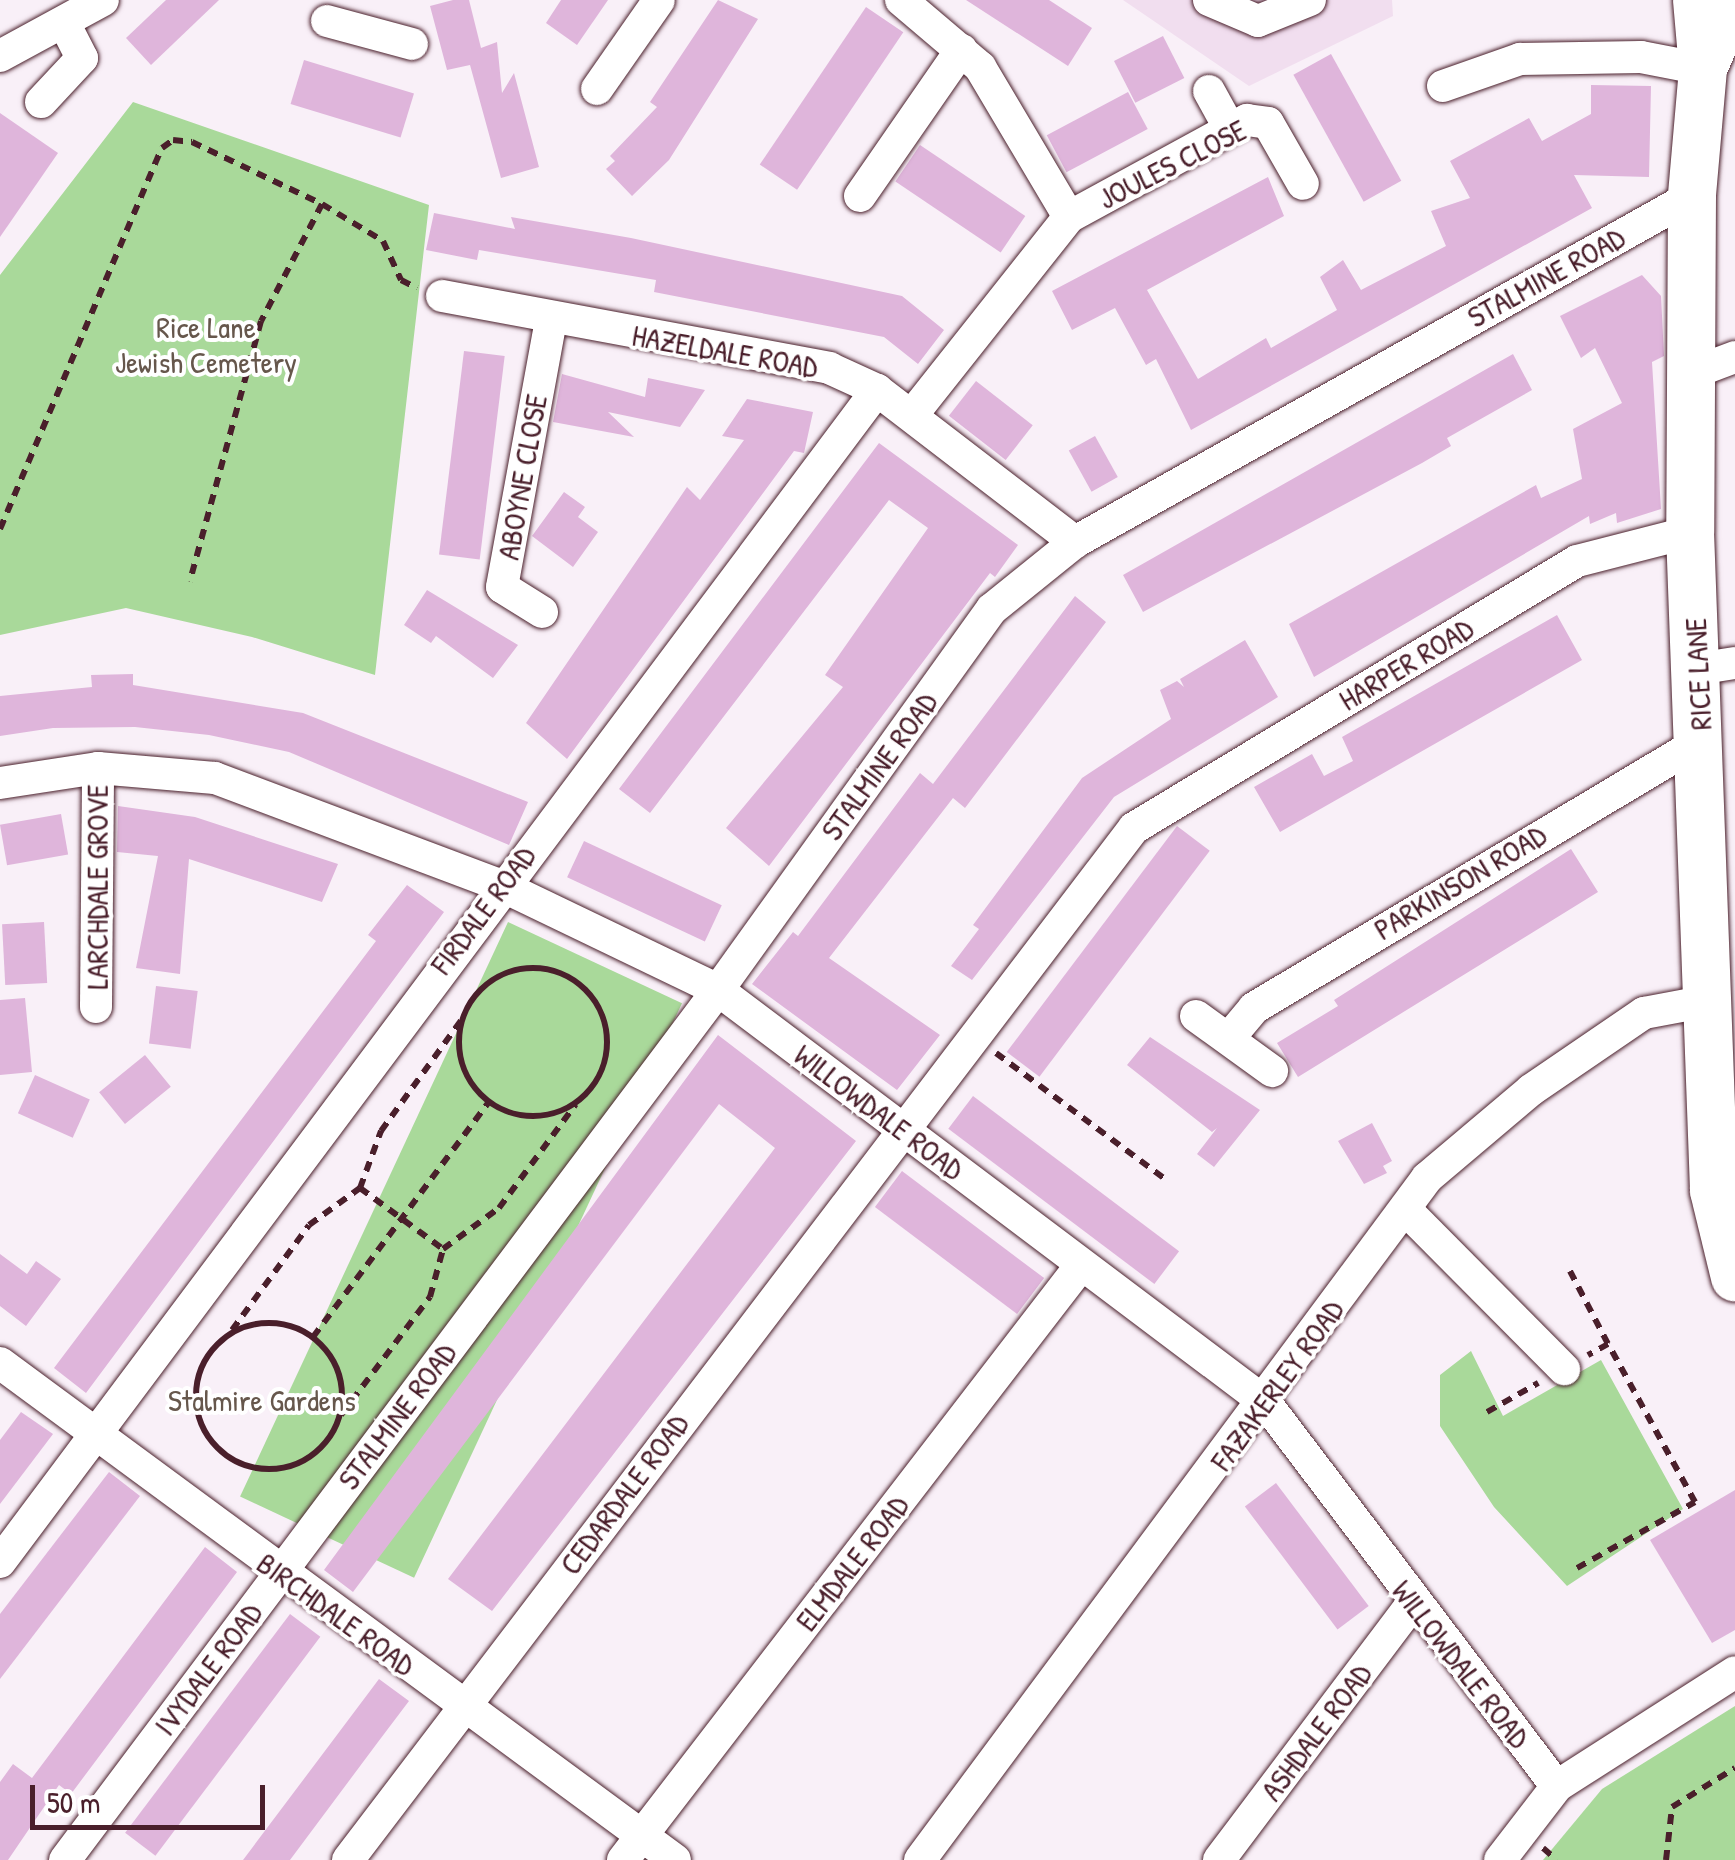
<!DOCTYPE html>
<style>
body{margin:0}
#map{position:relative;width:1735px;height:1860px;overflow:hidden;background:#f9f0f8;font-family:"Patrick Hand",sans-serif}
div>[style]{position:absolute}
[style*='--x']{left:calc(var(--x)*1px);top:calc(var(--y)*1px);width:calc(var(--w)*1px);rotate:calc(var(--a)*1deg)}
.built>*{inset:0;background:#f1deef}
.green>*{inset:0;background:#a9d99a;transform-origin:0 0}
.building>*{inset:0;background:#dfb5db;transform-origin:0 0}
.path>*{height:6px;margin-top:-3px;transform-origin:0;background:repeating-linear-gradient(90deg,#4a1f2b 0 10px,transparent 0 18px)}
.path>.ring{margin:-3px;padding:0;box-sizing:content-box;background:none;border:6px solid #4a1f2b;border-radius:50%}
.roads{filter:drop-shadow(0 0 2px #4a1f2b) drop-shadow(0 0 2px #4a1f2b)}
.minor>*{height:32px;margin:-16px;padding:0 16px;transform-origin:16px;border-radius:16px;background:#fff}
.highway>*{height:48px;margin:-24px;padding:0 24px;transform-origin:24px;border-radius:24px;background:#fff}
span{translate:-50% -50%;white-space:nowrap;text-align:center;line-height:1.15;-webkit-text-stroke:8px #fff;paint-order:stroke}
.street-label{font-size:30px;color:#4a1f2b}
.park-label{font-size:30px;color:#66574c}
.scale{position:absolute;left:30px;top:1785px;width:235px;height:45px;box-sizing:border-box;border:5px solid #4a1f2b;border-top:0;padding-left:12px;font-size:30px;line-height:35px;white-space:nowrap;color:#4a1f2b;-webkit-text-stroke:8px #fff;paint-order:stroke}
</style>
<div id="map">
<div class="built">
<i style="clip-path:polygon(1123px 0,1392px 0,1393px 16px,1249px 86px)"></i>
</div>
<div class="green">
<i style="clip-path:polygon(133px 102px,429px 205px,375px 675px,252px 637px,126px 608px,0 635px,0 275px)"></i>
<i style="left:508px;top:922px;width:192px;height:634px;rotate:25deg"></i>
<i style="clip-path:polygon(1471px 1351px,1503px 1416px,1601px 1360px,1683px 1509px,1567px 1586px,1494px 1507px,1440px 1426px,1440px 1375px)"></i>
<i style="clip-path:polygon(1735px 1706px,1735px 1860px,1543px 1860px,1602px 1789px)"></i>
</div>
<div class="building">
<i style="clip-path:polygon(166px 0,219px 0,151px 65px,126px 38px)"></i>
<i style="clip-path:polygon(453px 0,469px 0,481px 48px,497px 42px,502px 93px,514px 73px,539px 167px,501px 178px,470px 65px,447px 70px,430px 6px)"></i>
<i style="clip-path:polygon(561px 0,608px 0,577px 45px,546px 23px)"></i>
<i style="clip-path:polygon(718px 0,758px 19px,669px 160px,632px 196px,606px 169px,615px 161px,610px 156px,657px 107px,650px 102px)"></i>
<i style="clip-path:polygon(966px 0,1049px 0,1092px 28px,1068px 66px)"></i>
<i style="left:866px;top:7px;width:45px;height:190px;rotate:34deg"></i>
<i style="left:1163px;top:36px;width:47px;height:55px;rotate:63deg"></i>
<i style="left:1331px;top:54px;width:145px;height:43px;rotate:61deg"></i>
<i style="left:304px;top:60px;width:115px;height:46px;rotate:17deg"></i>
<i style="clip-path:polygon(1591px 85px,1651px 86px,1649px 177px,1574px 175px,1592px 208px,1191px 430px,1156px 359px,1146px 365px,1115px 308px,1072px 330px,1052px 291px,1268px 177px,1284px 216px,1147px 290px,1198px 379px,1266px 338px,1271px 348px,1337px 310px,1320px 277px,1343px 260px,1361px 290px,1446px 246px,1431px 211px,1470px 198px,1450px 161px,1529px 118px,1542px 141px,1591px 114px)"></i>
<i style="left:1128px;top:92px;width:42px;height:92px;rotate:62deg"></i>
<i style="clip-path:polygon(0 113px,58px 153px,0 237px)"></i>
<i style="left:920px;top:145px;width:127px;height:44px;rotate:34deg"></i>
<i style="clip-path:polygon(434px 213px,515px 229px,511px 217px,631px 238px,902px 296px,944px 330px,918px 364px,884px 337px,654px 292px,656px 280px,479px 250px,477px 260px,426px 250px)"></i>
<i style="clip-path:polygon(1642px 275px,1661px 296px,1664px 356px,1652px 362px,1661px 509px,1617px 523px,1616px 513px,1590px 524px,1589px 516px,1314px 677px,1289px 624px,1536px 485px,1541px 498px,1582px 479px,1573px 429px,1622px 403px,1595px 348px,1581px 358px,1560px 316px)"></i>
<i style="left:464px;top:351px;width:41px;height:205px;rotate:7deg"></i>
<i style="clip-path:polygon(1513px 354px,1532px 390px,1447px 438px,1451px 446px,1422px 463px,1143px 612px,1123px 575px)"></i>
<i style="clip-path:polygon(562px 374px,645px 397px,648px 378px,705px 390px,680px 427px,608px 412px,634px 437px,553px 422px)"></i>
<i style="left:976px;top:381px;width:72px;height:44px;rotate:38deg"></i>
<i style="clip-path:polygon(747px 399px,813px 412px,804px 453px,794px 451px,567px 759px,526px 723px,687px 487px,700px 500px,744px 440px,722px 436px)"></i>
<i style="left:1095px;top:436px;width:47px;height:30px;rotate:61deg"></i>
<i style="clip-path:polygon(879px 443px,1018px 545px,995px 577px,990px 573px,769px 866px,726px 828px,843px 687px,825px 675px,928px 528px,889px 500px,650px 813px,619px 789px)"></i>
<i style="clip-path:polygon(564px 492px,585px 507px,578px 517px,598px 532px,573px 567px,532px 536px)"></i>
<i style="clip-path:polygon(427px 590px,518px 645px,493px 678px,436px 636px,431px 643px,404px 625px)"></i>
<i style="clip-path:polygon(1075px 596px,1106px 622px,965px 808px,953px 798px,829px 958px,940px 1035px,897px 1090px,752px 984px,793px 932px,798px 936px,920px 773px,933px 784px)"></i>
<i style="clip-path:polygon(1557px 615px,1582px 660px,1280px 832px,1254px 787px,1312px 754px,1324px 776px,1353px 761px,1342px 737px)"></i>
<i style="clip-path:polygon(1245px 640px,1278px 697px,1114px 797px,972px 980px,951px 966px,979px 929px,973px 925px,1082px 778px,1171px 719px,1160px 690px,1177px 681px,1184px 687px,1180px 679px)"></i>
<i style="clip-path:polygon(133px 674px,133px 685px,303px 713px,528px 802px,509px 845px,289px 752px,209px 735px,135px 727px,53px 728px,0 736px,0 696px,92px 687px,91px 675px)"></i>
<i style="clip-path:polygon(118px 806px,195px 817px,338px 864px,322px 902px,189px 859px,180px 974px,136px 968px,158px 856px,117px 852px)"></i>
<i style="left:61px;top:814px;width:41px;height:62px;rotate:80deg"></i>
<i style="left:1177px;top:826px;width:41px;height:283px;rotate:37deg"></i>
<i style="left:584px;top:841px;width:152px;height:40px;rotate:25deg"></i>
<i style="clip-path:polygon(1571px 849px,1598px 892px,1298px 1077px,1277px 1043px,1338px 1006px,1334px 1000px)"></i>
<i style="clip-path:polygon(407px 885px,444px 912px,86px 1393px,54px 1368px,376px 941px,368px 935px)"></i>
<i style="left:44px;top:922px;width:61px;height:42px;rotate:87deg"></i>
<i style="left:156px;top:986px;width:42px;height:58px;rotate:7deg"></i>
<i style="clip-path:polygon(25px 998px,32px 1072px,0 1075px,0 1000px)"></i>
<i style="clip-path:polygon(718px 1035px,856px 1141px,492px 1611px,448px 1579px,775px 1148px,719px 1104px,353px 1592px,324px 1570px)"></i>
<i style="clip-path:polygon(1150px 1037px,1260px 1110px,1214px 1167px,1197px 1154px,1217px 1128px,1212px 1132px,1127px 1065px)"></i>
<i style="left:145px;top:1055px;width:41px;height:59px;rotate:51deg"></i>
<i style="left:35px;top:1075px;width:60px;height:42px;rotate:24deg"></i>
<i style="left:973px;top:1096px;width:258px;height:41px;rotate:37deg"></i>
<i style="clip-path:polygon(1372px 1123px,1392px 1161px,1383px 1166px,1387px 1173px,1364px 1184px,1338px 1141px)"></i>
<i style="left:902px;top:1171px;width:178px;height:45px;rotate:37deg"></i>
<i style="clip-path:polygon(0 1254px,27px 1274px,36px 1261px,61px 1279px,26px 1326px,0 1306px)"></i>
<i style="clip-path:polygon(21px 1412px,53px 1434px,0 1504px,0 1440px)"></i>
<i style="clip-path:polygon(109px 1472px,140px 1496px,0 1679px,0 1614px)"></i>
<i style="left:1276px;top:1483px;width:154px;height:39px;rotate:53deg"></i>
<i style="clip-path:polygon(1735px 1490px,1735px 1630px,1712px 1643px,1650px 1540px)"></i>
<i style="clip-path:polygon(205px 1547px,237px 1572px,71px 1794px,59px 1785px,8px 1860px,0 1860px,0 1782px,13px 1764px,32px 1778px)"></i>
<i style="left:290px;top:1614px;width:38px;height:274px;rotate:37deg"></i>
<i style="clip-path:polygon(379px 1679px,409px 1701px,378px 1742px,290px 1860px,243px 1860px)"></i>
</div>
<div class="path">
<i style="--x:322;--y:204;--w:71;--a:31.2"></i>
<i style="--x:383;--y:241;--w:43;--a:65.2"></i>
<i style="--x:401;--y:280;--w:18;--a:27"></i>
<i style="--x:0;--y:529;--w:414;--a:-67"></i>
<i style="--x:162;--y:148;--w:14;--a:-36"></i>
<i style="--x:173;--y:140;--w:19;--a:6"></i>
<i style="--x:192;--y:142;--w:144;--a:25.5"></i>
<i style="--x:322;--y:204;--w:132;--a:117.5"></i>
<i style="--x:261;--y:321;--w:270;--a:105.3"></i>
<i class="ring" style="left:459px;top:968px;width:142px;height:142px"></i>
<i style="--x:996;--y:1053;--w:214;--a:36.7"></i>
<i style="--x:360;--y:1188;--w:103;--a:36.3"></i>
<i style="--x:1570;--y:1271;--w:82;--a:62.5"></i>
<i class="ring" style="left:196px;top:1323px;width:140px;height:140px"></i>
<i style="--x:232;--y:1330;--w:130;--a:-53.7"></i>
<i style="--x:309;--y:1225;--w:63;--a:-36"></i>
<i style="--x:360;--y:1188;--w:61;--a:-69.8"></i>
<i style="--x:381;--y:1131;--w:138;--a:-54.1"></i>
<i style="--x:313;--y:1337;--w:294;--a:-53.2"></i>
<i style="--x:1487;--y:1412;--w:59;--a:-29.6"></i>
<i style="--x:341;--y:1415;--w:148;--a:-53"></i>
<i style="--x:430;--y:1297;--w:50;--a:-74.8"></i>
<i style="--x:443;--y:1249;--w:69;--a:-36.2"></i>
<i style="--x:499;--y:1208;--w:129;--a:-53.5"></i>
<i style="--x:1577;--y:1568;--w:135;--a:-29.2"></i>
<i style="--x:1695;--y:1502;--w:180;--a:-118.8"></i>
<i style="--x:1608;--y:1344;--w:23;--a:151"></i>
<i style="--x:1543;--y:1848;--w:18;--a:41"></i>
<i style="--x:1666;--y:1860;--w:53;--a:-83.5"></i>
<i style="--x:1672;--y:1807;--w:74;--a:-31.8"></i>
</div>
<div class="roads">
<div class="minor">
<i style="--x:901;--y:0;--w:104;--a:40.3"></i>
<i style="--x:980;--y:67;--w:174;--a:59.3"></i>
<i style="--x:1209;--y:0;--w:53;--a:23.2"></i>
<i style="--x:1258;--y:21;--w:56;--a:-22"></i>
<i style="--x:327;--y:21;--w:88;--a:15.1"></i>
<i style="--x:0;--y:56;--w:117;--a:-28.5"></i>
<i style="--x:1443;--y:86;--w:82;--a:-19.3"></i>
<i style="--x:1520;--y:59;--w:121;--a:-0.9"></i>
<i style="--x:1641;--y:57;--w:63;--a:11"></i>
<i style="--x:597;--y:89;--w:108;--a:-55.1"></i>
<i style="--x:1209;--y:91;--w:43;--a:61.1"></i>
<i style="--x:41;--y:102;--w:60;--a:-47"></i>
<i style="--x:82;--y:58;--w:38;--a:-117"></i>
<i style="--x:860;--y:196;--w:178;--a:-55.3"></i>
<i style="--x:442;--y:296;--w:394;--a:10.5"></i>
<i style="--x:829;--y:368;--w:53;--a:24.6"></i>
<i style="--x:877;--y:390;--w:250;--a:37.5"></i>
<i style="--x:1690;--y:374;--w:48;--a:-20.7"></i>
<i style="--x:912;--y:415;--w:253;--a:-51.6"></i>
<i style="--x:1069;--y:217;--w:203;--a:-28.6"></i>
<i style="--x:1247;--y:120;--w:21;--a:8"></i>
<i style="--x:1268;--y:123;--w:70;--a:60.2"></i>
<i style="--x:542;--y:612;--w:47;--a:-148"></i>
<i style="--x:502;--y:587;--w:270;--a:-79.6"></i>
<i style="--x:1697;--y:669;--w:38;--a:-9"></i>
<i style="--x:0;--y:783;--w:99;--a:-8.7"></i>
<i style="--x:98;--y:768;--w:117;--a:4.9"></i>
<i style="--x:215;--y:778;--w:307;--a:20.6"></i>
<i style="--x:502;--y:886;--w:240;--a:25.7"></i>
<i style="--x:718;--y:990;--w:685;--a:36.99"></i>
<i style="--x:1265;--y:1402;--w:482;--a:52.8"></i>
<i style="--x:96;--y:1007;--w:239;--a:-89.5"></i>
<i style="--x:1196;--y:1016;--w:94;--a:35.9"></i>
<i style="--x:1229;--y:1038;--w:39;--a:-50"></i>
<i style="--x:1254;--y:1008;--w:521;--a:-30.85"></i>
<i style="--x:1405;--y:1209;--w:226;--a:45.2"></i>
<i style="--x:0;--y:1363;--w:838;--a:36.36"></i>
<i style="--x:0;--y:1562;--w:1464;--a:-53.19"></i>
<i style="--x:65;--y:1860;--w:1088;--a:-53.11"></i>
<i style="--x:718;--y:990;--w:469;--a:-54.3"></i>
<i style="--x:992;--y:609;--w:107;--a:-38.9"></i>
<i style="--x:1075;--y:542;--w:707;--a:-29.28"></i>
<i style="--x:348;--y:1860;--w:1297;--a:-52.71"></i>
<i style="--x:1134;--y:828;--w:517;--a:-31.08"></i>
<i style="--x:1577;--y:561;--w:117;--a:-14.4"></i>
<i style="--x:623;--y:1860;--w:751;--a:-52.41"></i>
<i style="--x:920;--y:1860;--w:850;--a:-53.37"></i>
<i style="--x:1427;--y:1178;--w:136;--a:-40.2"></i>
<i style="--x:1531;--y:1090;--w:137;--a:-34.3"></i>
<i style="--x:1644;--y:1013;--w:65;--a:-10.6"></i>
<i style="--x:1219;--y:1860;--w:322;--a:-53"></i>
<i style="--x:1500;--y:1860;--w:93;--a:-52.4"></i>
<i style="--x:1557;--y:1786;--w:211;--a:-32.6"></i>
</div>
<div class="highway">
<i style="--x:1697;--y:0;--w:69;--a:85"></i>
<i style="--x:1703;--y:69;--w:127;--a:95"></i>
<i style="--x:1692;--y:196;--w:336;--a:90.3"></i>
<i style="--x:1690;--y:532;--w:659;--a:87.91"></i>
<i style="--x:1714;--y:1191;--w:89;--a:76.3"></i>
<i style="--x:1704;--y:66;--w:72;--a:-66.3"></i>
</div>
</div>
<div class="street-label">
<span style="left:1172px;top:164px;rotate:-27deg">JOULES CLOSE</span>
<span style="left:1546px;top:277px;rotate:-29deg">STALMINE ROAD</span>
<span style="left:725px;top:351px;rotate:10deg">HAZELDALE ROAD</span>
<span style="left:522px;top:477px;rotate:-80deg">ABOYNE CLOSE</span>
<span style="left:1406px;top:664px;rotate:-31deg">HARPER ROAD</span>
<span style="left:1698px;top:674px;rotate:-93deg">RICE LANE</span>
<span style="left:879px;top:766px;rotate:-54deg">STALMINE ROAD</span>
<span style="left:1460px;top:882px;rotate:-31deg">PARKINSON ROAD</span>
<span style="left:97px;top:887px;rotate:-90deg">LARCHDALE GROVE</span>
<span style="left:483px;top:910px;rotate:-53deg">FIRDALE ROAD</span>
<span style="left:879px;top:1112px;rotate:37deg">WILLOWDALE ROAD</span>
<span style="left:1277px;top:1385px;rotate:-54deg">FAZAKERLEY ROAD</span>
<span style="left:397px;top:1416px;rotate:-53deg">STALMINE ROAD</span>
<span style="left:624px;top:1494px;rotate:-53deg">CEDARDALE ROAD</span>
<span style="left:852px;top:1563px;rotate:-52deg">ELMDALE ROAD</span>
<span style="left:336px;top:1614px;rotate:36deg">BIRCHDALE ROAD</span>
<span style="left:1461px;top:1664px;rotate:52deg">WILLOWDALE ROAD</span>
<span style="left:208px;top:1669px;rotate:-53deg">IVYDALE ROAD</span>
<span style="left:1316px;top:1732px;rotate:-53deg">ASHDALE ROAD</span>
</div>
<div class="park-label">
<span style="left:206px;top:344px">Rice Lane<br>Jewish Cemetery</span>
<span style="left:262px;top:1400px">Stalmire Gardens</span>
</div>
<div class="scale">50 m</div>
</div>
